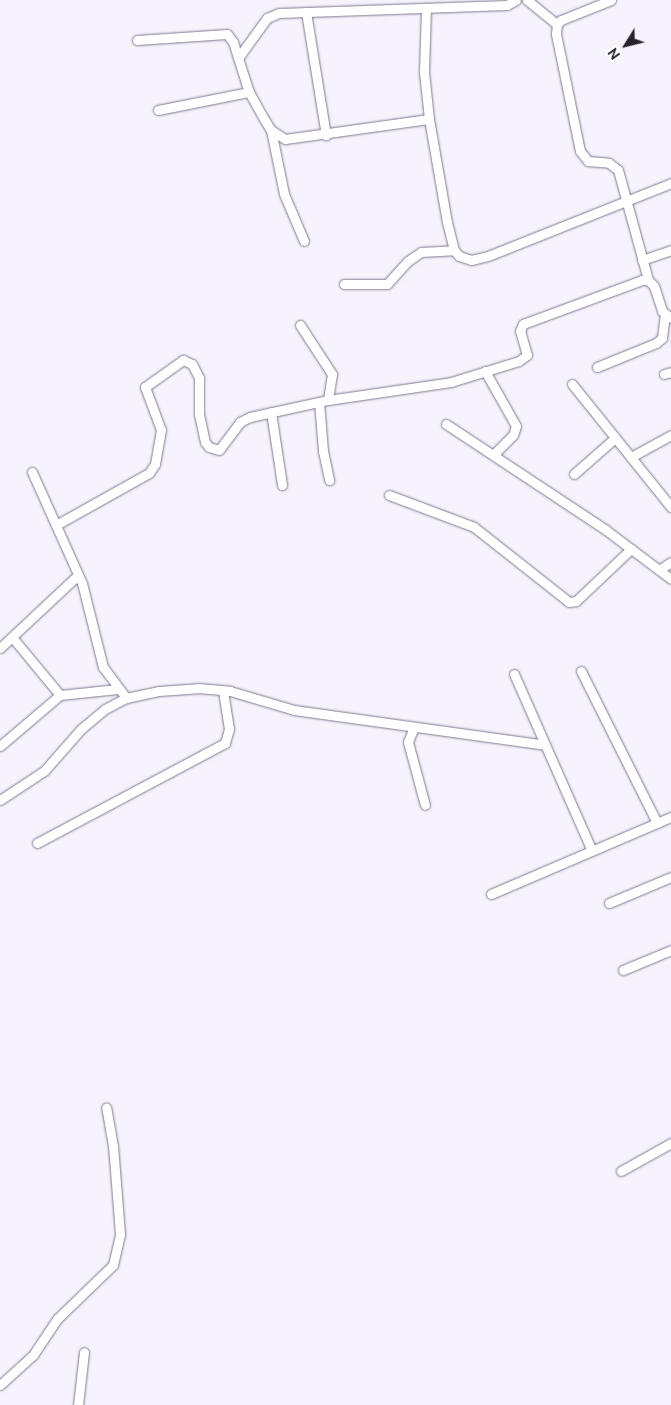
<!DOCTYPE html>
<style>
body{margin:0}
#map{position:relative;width:671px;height:1405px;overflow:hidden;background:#f6f3fd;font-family:Ubuntu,sans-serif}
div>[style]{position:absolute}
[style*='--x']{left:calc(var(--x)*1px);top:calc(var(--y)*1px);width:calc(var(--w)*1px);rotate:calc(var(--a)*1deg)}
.roads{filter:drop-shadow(0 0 1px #81788e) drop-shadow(0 0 1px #81788e)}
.street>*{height:9px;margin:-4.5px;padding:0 4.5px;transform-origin:4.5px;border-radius:4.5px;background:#fff}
span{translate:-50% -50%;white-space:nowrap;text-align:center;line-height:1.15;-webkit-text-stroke:5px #fff;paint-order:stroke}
.north{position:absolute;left:601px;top:20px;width:50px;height:50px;-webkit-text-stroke:4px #fff;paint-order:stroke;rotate:234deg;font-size:14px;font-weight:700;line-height:20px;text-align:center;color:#26232c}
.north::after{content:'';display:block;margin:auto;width:18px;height:22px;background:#26232c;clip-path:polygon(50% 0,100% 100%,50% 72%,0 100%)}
</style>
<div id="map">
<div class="roads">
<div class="street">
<i style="--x:527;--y:0;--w:38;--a:39"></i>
<i style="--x:611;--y:0;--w:54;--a:158.2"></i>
<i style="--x:561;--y:20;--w:6;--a:135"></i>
<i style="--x:557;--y:24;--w:10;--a:96"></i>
<i style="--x:556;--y:34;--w:119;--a:78.4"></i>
<i style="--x:580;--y:151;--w:13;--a:51"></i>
<i style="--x:588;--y:161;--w:21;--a:5"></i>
<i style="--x:609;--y:163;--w:11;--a:38"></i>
<i style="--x:618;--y:170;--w:114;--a:74.7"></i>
<i style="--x:426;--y:8;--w:64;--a:91.8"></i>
<i style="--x:424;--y:72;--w:47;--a:83.9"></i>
<i style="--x:429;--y:119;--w:105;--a:80.1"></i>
<i style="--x:447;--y:222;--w:29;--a:76"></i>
<i style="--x:454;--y:250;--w:8;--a:50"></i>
<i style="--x:459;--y:256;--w:13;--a:18"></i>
<i style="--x:471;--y:260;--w:17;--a:-13"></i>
<i style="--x:488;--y:256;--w:197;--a:-21.7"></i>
<i style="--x:306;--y:12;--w:125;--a:80.8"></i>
<i style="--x:137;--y:40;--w:90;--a:-3.8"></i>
<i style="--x:227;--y:34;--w:10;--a:53"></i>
<i style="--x:233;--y:42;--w:52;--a:72.3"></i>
<i style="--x:249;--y:92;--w:31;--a:61"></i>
<i style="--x:264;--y:119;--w:13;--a:58"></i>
<i style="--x:271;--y:130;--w:17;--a:33"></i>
<i style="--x:285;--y:139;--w:145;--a:-7.9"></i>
<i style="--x:238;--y:58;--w:49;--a:-54.1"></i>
<i style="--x:267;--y:18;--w:13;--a:-23"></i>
<i style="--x:279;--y:13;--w:228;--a:-2"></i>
<i style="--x:507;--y:5;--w:10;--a:-29"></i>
<i style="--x:158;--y:110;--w:93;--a:-11.2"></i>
<i style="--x:271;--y:130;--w:65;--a:78.5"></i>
<i style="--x:284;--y:194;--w:51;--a:66.9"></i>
<i style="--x:642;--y:260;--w:31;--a:-19"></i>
<i style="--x:344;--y:284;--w:43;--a:0"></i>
<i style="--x:387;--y:284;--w:31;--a:-48"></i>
<i style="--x:408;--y:261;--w:16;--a:-35"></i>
<i style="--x:421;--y:252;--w:33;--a:-3"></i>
<i style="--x:300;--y:325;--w:59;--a:56.9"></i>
<i style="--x:332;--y:374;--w:26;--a:99"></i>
<i style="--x:597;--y:367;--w:64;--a:-22.1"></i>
<i style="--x:656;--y:343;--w:8;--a:-40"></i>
<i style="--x:662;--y:338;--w:23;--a:-83"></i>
<i style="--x:485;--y:371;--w:63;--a:60.6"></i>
<i style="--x:516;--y:426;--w:9;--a:108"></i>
<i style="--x:513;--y:435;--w:28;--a:135"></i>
<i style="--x:664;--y:374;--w:7;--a:-16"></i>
<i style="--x:572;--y:384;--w:158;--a:51.2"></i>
<i style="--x:319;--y:402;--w:49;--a:85.3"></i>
<i style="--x:323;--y:451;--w:30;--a:78"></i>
<i style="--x:271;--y:412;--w:74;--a:81.4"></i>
<i style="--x:446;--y:424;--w:192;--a:33.5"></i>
<i style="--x:606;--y:530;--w:81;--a:37"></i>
<i style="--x:631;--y:457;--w:46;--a:-28.8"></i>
<i style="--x:32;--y:472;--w:122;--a:65.8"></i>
<i style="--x:82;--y:583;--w:87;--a:76"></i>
<i style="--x:103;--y:667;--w:39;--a:53"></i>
<i style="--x:574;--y:474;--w:55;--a:-41.3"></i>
<i style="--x:389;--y:495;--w:91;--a:20.6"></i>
<i style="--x:474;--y:527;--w:121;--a:38.3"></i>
<i style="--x:569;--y:602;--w:7;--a:-8"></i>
<i style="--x:576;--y:601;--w:76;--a:-43.4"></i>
<i style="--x:56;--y:525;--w:107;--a:-29.2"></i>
<i style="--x:149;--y:473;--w:11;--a:-56"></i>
<i style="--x:155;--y:464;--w:35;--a:-80"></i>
<i style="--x:161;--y:430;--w:46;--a:-110.4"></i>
<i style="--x:145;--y:387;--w:47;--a:-35.4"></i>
<i style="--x:183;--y:360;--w:10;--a:24"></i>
<i style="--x:192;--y:364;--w:16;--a:63"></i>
<i style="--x:199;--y:378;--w:36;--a:90"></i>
<i style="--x:199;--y:414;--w:29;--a:78"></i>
<i style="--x:205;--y:442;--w:6;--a:51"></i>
<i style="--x:209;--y:447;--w:10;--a:17"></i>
<i style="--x:219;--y:450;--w:35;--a:-53"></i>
<i style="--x:240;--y:422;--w:11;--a:-27"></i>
<i style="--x:250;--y:417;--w:80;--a:-12.3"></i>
<i style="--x:328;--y:400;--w:124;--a:-8.3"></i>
<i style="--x:451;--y:382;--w:71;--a:-17.2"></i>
<i style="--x:519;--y:361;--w:10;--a:-37"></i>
<i style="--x:527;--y:355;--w:25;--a:-106"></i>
<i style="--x:520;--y:331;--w:8;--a:-67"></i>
<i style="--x:523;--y:324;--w:127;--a:-20.3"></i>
<i style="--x:642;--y:280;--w:6;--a:0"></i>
<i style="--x:648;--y:280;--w:8;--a:45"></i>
<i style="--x:654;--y:286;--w:26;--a:72"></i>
<i style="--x:662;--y:311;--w:11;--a:38"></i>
<i style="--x:659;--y:570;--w:14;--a:-34"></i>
<i style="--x:12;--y:637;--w:75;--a:50.4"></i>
<i style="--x:0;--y:648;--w:107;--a:-43.1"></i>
<i style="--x:581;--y:671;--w:170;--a:63.4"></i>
<i style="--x:514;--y:674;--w:193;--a:66.2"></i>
<i style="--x:414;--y:727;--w:16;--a:112"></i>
<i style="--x:408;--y:742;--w:65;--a:74.9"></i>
<i style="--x:0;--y:746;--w:79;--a:-40.4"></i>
<i style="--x:60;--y:695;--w:58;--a:-5.9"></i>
<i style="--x:0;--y:800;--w:53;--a:-33.4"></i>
<i style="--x:44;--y:771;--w:56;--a:-48.6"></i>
<i style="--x:81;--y:729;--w:31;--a:-40"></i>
<i style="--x:105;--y:709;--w:24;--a:-28"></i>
<i style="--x:126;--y:698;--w:34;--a:-12"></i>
<i style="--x:159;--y:691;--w:39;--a:-4"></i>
<i style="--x:198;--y:688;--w:32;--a:5"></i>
<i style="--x:230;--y:691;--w:67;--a:16.5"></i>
<i style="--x:294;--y:710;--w:253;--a:7.9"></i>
<i style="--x:37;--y:843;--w:213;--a:-28"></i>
<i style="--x:225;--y:743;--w:15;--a:-74"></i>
<i style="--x:229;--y:729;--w:39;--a:-99"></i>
<i style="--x:491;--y:894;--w:196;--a:-23.2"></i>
<i style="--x:609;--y:903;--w:67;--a:-22.8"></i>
<i style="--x:623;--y:970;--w:52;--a:-22.6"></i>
<i style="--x:621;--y:1171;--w:57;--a:-29.2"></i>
<i style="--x:0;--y:1385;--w:45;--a:-42.3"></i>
<i style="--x:33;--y:1355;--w:43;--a:-56.3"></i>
<i style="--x:57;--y:1319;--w:78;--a:-44"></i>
<i style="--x:113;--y:1265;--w:32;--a:-77"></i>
<i style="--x:120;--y:1234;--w:88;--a:-94.5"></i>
<i style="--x:113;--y:1146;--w:39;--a:-100"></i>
<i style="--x:78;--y:1405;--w:53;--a:-83.5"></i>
</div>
</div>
<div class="north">N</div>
</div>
